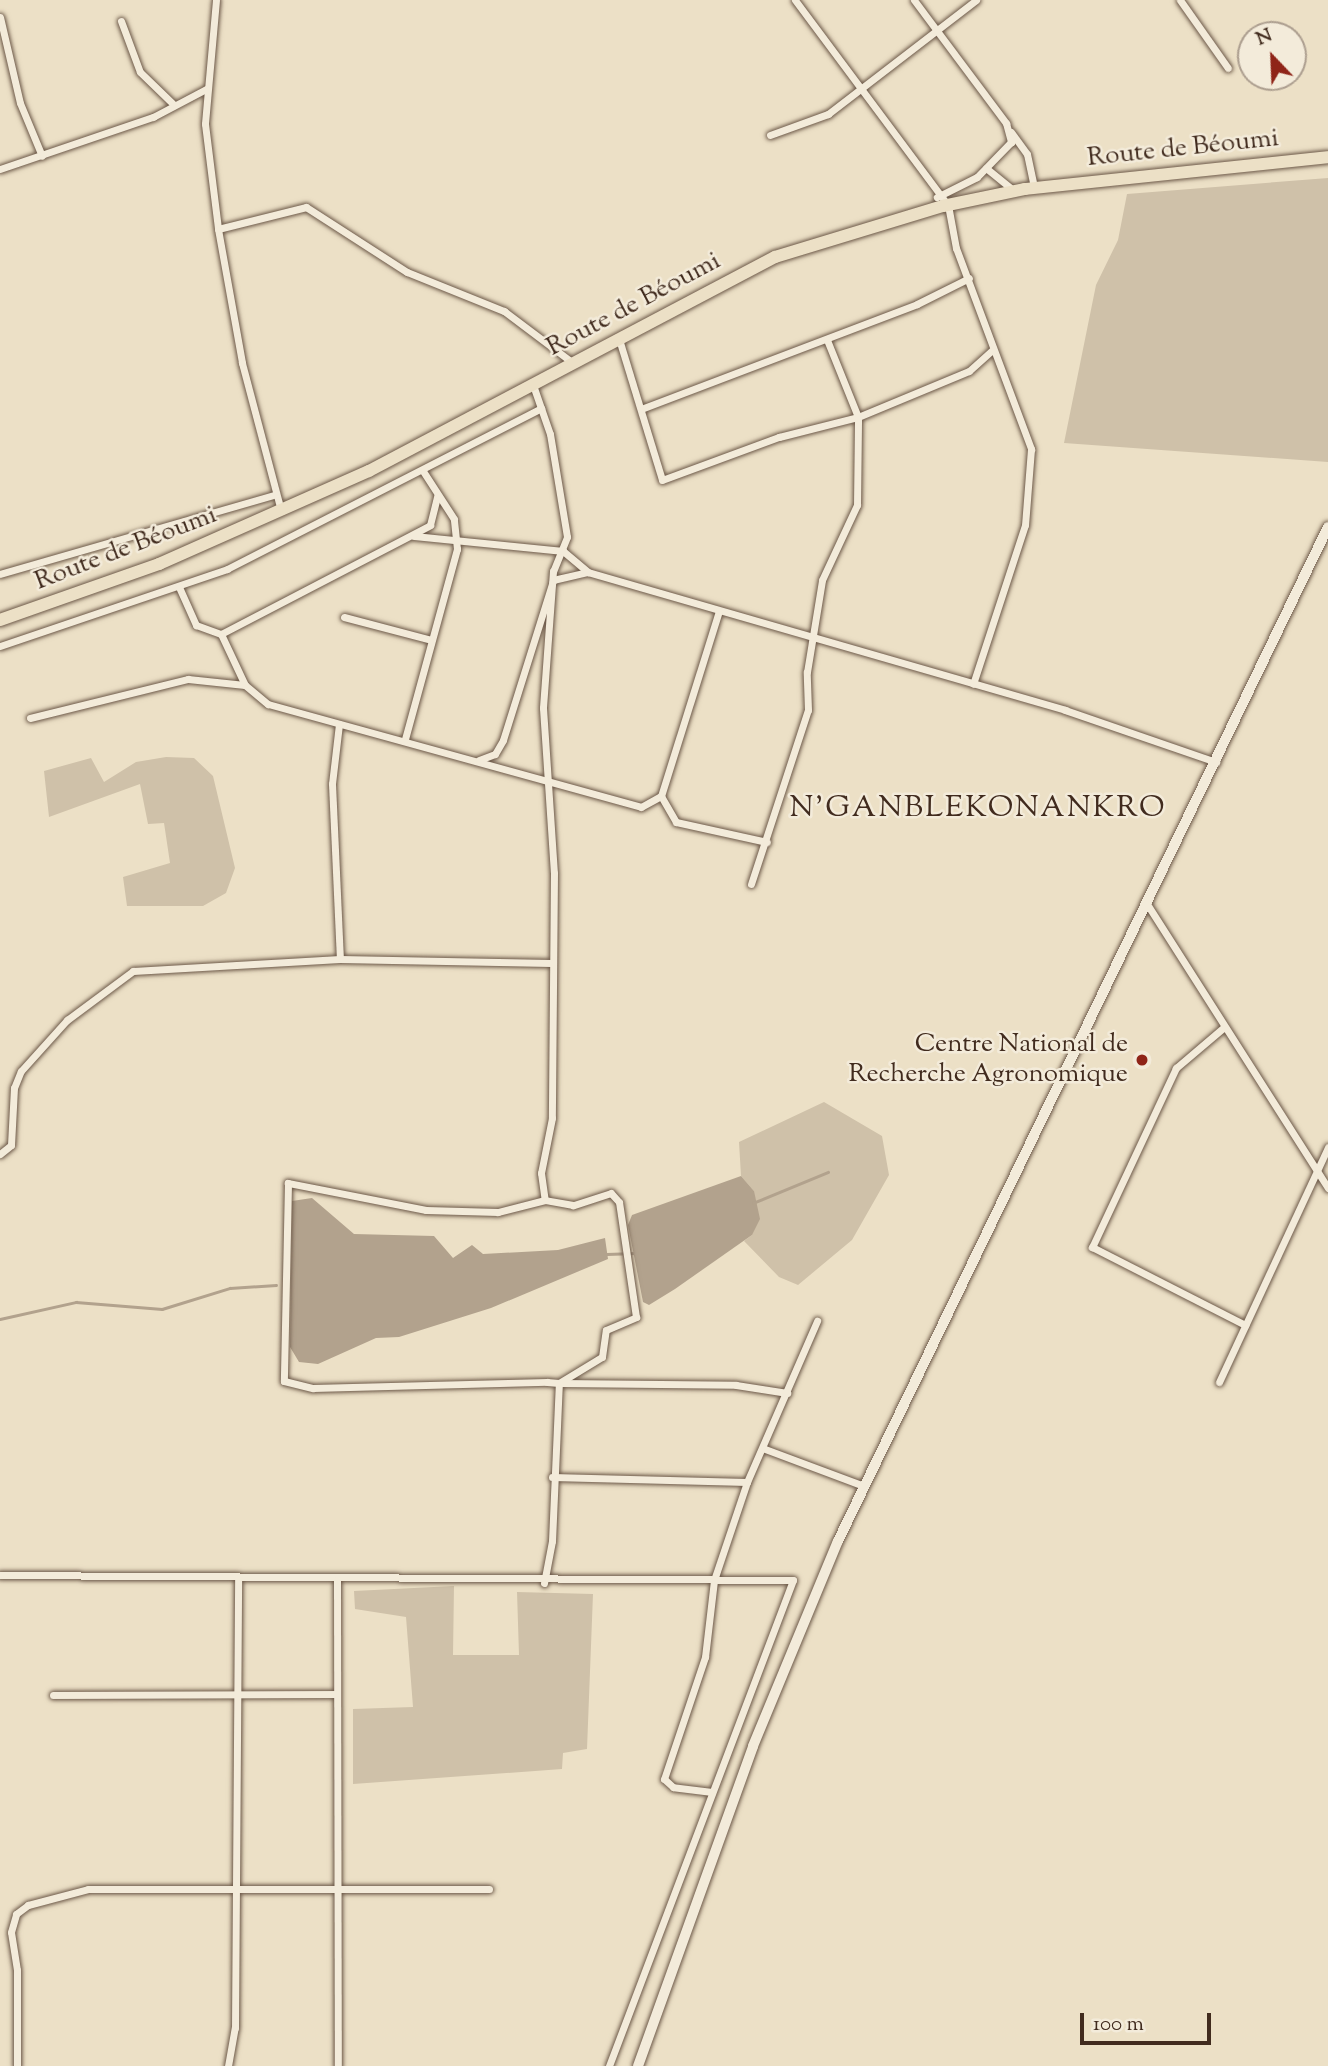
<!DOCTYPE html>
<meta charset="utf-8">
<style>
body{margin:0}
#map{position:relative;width:1328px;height:2066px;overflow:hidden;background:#ece0c6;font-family:"Sorts Mill Goudy",serif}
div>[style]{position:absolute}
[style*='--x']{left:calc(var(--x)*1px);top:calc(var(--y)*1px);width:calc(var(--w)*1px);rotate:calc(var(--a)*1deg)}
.green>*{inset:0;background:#cfc1a9}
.water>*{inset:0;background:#b2a28d}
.stream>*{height:2.5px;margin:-1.25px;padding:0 1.25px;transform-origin:1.25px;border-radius:1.25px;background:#b2a28d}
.roads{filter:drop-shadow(0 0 2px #6c5848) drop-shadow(0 0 2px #6c5848)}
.street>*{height:7px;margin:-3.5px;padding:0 3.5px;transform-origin:3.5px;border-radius:3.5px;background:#f3ebda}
.secondary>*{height:10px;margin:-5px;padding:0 5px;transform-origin:5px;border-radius:5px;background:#f3ebda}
.primary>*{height:12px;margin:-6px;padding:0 6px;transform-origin:6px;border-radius:6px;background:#ece0c6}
.dots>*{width:19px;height:19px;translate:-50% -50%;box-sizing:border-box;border:4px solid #f3ebda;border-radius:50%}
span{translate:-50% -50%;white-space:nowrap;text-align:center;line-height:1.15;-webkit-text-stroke:5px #f3ebda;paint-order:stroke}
.street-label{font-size:26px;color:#412b1e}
.poi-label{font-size:26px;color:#412b1e}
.right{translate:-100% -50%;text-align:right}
.quarter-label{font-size:30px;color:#412b1e;letter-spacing:2px}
.north{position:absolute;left:1237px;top:21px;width:70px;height:70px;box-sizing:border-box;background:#f3ebda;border:2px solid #ac9e8f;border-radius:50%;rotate:337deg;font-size:19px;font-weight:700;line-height:28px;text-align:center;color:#412b1e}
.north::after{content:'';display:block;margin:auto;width:24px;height:32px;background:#8f2418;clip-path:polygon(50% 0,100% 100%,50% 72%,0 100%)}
.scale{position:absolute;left:1080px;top:2013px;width:131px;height:32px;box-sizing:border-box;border:4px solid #412b1e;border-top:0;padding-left:9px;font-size:21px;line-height:24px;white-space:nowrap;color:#412b1e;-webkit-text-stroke:5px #f3ebda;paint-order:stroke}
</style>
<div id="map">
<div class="green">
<i style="clip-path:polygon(1328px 178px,1328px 462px,1064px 443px,1096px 285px,1118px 240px,1127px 194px)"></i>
<i style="clip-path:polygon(166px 757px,194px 758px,213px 776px,235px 868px,226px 893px,203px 906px,127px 906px,123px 877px,170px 863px,164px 823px,148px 824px,140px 784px,49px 817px,44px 771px,91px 758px,104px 782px,136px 762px)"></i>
<i style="clip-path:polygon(824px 1102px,882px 1136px,889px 1175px,852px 1240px,798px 1285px,779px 1277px,744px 1241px,752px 1235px,754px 1191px,741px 1176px,739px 1142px)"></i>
<i style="clip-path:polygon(454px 1586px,453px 1655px,519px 1655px,517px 1592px,593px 1594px,587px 1749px,563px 1753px,562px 1769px,353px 1784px,353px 1709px,413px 1707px,406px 1617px,355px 1609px,354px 1591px)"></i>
</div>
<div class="water">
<i style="clip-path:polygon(741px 1176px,754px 1191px,760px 1219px,752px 1235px,675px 1289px,649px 1305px,643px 1302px,628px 1225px,632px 1215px)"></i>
<i style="clip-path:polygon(312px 1198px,354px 1234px,434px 1236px,453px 1258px,472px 1245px,483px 1254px,558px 1250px,605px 1238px,608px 1259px,491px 1308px,399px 1337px,376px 1338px,318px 1364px,299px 1362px,290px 1347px,292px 1201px)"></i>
</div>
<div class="stream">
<i style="--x:753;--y:1203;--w:81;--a:-22.5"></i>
<i style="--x:607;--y:1254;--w:28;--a:-2"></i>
<i style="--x:0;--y:1319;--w:78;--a:-12.6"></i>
<i style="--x:76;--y:1302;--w:86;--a:4.7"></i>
<i style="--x:162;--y:1309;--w:71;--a:-17.2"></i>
<i style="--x:230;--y:1288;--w:46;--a:-3.7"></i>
</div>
<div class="roads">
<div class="street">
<i style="--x:216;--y:0;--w:124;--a:95.1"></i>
<i style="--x:205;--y:124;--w:106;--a:82.9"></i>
<i style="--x:218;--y:229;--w:136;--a:79.8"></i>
<i style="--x:242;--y:363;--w:153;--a:75.2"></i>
<i style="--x:795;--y:0;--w:256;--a:53.3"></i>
<i style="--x:948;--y:205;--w:44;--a:79.5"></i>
<i style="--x:956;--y:248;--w:215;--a:69.5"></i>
<i style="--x:1031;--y:449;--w:76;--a:94.5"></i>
<i style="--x:1025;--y:525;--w:167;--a:108.1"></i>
<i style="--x:914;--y:0;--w:154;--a:53.2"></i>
<i style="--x:1006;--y:123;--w:20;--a:75"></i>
<i style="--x:1011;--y:142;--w:49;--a:134.2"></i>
<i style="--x:977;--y:177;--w:45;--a:153.4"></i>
<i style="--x:1180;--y:0;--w:83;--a:54.8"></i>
<i style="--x:0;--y:17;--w:88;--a:76.9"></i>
<i style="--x:20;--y:103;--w:57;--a:67.5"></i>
<i style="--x:121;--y:21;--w:54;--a:69.6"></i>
<i style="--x:140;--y:72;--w:45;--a:44.1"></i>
<i style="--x:1011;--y:132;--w:27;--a:54"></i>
<i style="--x:1027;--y:154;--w:35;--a:78"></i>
<i style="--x:770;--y:135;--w:62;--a:-19.9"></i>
<i style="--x:828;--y:114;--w:187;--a:-37.6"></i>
<i style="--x:986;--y:168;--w:36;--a:39"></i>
<i style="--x:0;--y:169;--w:162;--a:-18.8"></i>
<i style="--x:153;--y:117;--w:60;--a:-27.8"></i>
<i style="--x:218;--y:229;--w:91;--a:-14"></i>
<i style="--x:306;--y:207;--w:120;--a:32.8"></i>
<i style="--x:407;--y:272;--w:105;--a:21.9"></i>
<i style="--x:504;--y:311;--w:86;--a:37"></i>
<i style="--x:619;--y:339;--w:147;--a:73"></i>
<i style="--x:662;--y:480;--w:125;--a:-20.2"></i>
<i style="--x:779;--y:437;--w:81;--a:-14.2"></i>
<i style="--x:858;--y:417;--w:120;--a:-22.5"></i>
<i style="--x:969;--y:371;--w:31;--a:-42"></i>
<i style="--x:533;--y:385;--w:52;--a:70.9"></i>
<i style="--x:550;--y:434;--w:104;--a:80.6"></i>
<i style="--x:567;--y:537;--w:37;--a:112"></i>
<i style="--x:553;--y:571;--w:137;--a:94.2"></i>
<i style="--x:543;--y:708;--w:165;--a:86.2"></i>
<i style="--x:554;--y:873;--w:245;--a:90.5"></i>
<i style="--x:552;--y:1118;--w:56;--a:101.3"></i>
<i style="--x:541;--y:1173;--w:27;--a:82"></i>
<i style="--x:641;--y:409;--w:295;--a:-20.8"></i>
<i style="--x:917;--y:304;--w:58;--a:-26.6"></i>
<i style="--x:414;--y:536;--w:150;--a:5.7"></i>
<i style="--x:563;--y:551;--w:33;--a:40"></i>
<i style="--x:588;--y:572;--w:497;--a:16.1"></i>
<i style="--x:1065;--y:710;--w:160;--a:19"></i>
<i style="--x:0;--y:574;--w:285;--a:-16.1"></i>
<i style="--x:179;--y:587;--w:42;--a:65.9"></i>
<i style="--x:196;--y:625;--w:27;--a:20"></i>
<i style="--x:221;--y:634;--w:56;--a:64.8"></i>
<i style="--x:245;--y:685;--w:30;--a:40"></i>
<i style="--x:268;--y:704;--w:387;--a:15.4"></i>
<i style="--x:641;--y:807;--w:23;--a:-29"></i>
<i style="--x:661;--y:796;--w:30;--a:60"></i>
<i style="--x:676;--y:822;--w:93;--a:12.4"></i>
<i style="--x:344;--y:617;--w:90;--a:14.8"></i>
<i style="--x:221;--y:634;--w:236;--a:-27.5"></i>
<i style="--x:430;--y:525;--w:30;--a:-76"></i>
<i style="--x:0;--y:646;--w:240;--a:-18.7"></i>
<i style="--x:227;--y:569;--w:353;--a:-27.1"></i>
<i style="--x:30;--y:718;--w:163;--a:-13.9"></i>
<i style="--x:188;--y:679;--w:57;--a:6"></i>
<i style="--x:339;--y:724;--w:60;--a:96.7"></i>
<i style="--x:332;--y:784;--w:175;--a:87.4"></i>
<i style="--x:405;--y:739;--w:197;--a:-74.7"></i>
<i style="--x:457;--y:549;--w:30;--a:-96"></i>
<i style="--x:454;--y:519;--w:57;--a:-122.9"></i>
<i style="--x:479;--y:760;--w:17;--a:-21"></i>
<i style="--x:495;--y:754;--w:16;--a:-60"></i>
<i style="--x:503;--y:740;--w:168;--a:-72.6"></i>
<i style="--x:553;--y:580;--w:35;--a:-13"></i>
<i style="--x:661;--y:796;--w:194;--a:-72.6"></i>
<i style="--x:751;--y:884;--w:183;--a:-71.9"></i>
<i style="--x:808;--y:710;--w:38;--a:-92"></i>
<i style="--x:807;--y:672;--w:93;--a:-80.7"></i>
<i style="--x:822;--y:580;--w:83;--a:-65"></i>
<i style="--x:857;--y:505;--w:88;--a:-89.3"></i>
<i style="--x:858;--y:417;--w:83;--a:-111.9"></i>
<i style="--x:1147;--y:904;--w:337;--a:57.5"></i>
<i style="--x:1223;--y:1028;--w:62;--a:139.6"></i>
<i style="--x:1176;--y:1068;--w:198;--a:115.1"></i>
<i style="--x:1092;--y:1247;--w:172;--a:27"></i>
<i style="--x:0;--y:1154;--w:14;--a:-39"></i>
<i style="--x:11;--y:1145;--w:57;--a:-87"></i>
<i style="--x:14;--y:1088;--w:18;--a:-68"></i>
<i style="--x:21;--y:1071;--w:69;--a:-48"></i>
<i style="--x:67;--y:1020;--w:82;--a:-36.6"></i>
<i style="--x:133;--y:971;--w:207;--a:-3.3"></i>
<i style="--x:340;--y:959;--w:211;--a:1.1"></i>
<i style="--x:1219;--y:1382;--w:259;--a:-65.1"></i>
<i style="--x:765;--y:1449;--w:106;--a:20.5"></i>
<i style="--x:552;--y:1477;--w:195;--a:1.5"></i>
<i style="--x:0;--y:1575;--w:793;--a:0.36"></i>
<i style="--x:793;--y:1580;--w:520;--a:110.74"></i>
<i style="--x:337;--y:1580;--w:486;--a:89.9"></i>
<i style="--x:544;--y:1583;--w:43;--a:-79.2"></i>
<i style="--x:552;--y:1541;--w:158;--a:-87.5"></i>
<i style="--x:559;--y:1383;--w:50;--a:-31.2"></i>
<i style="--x:602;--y:1357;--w:27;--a:-82"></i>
<i style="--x:606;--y:1330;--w:33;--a:-23"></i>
<i style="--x:636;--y:1317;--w:116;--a:-98.4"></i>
<i style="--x:619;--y:1202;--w:12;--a:-132"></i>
<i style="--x:611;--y:1193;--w:40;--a:162"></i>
<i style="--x:573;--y:1205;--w:28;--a:-170"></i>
<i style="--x:545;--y:1200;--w:49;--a:165.7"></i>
<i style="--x:498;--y:1212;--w:72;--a:-178.4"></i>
<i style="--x:426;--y:1210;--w:141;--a:-168.9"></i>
<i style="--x:288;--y:1183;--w:198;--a:91.2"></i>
<i style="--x:284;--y:1381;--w:30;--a:14"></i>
<i style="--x:313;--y:1388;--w:234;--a:-1.5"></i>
<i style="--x:547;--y:1382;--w:12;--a:5"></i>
<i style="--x:559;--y:1383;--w:177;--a:0.6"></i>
<i style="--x:736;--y:1385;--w:52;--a:8.9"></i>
<i style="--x:53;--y:1695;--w:284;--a:-0.2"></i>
<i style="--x:712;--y:1792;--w:39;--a:-173"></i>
<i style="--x:673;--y:1787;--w:12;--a:-138"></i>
<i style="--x:664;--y:1779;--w:129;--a:-71.4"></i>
<i style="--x:705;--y:1657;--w:78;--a:-83.3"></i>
<i style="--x:714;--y:1580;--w:103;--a:-71.4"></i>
<i style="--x:747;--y:1482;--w:176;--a:-66.5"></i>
<i style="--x:17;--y:2066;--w:96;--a:-90"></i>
<i style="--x:17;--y:1970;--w:38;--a:-99"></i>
<i style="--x:11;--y:1932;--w:19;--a:-74"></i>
<i style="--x:16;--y:1914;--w:15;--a:-37"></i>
<i style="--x:28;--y:1905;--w:62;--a:-14.9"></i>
<i style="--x:88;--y:1889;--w:401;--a:0"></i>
<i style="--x:228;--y:2066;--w:39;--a:-80"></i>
<i style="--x:235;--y:2028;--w:450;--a:-89.6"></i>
</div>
<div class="secondary">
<i style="--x:638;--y:2066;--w:340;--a:-70.2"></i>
<i style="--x:753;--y:1746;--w:222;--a:-67.5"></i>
<i style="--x:838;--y:1541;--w:1126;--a:-64.21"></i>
</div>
<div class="primary">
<i style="--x:0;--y:620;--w:169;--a:-19.4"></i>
<i style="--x:159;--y:564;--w:230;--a:-23.9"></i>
<i style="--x:369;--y:471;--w:459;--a:-27.8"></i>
<i style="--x:775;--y:257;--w:176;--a:-16.9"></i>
<i style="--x:943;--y:206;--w:84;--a:-11.7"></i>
<i style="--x:1025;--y:189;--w:305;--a:-6"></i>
</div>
</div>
<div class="dots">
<i style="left:1142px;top:1060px;background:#8f2418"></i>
</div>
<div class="street-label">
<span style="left:1183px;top:149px;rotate:-6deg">Route de Béoumi</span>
<span style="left:634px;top:305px;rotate:-28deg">Route de Béoumi</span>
<span style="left:126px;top:549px;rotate:-21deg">Route de Béoumi</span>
</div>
<div class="poi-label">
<span class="right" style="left:1128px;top:1060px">Centre National de<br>Recherche Agronomique</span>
</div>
<div class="quarter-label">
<span style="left:978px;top:809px">N'GANBLEKONANKRO</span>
</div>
<div class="north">N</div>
<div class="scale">100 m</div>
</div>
